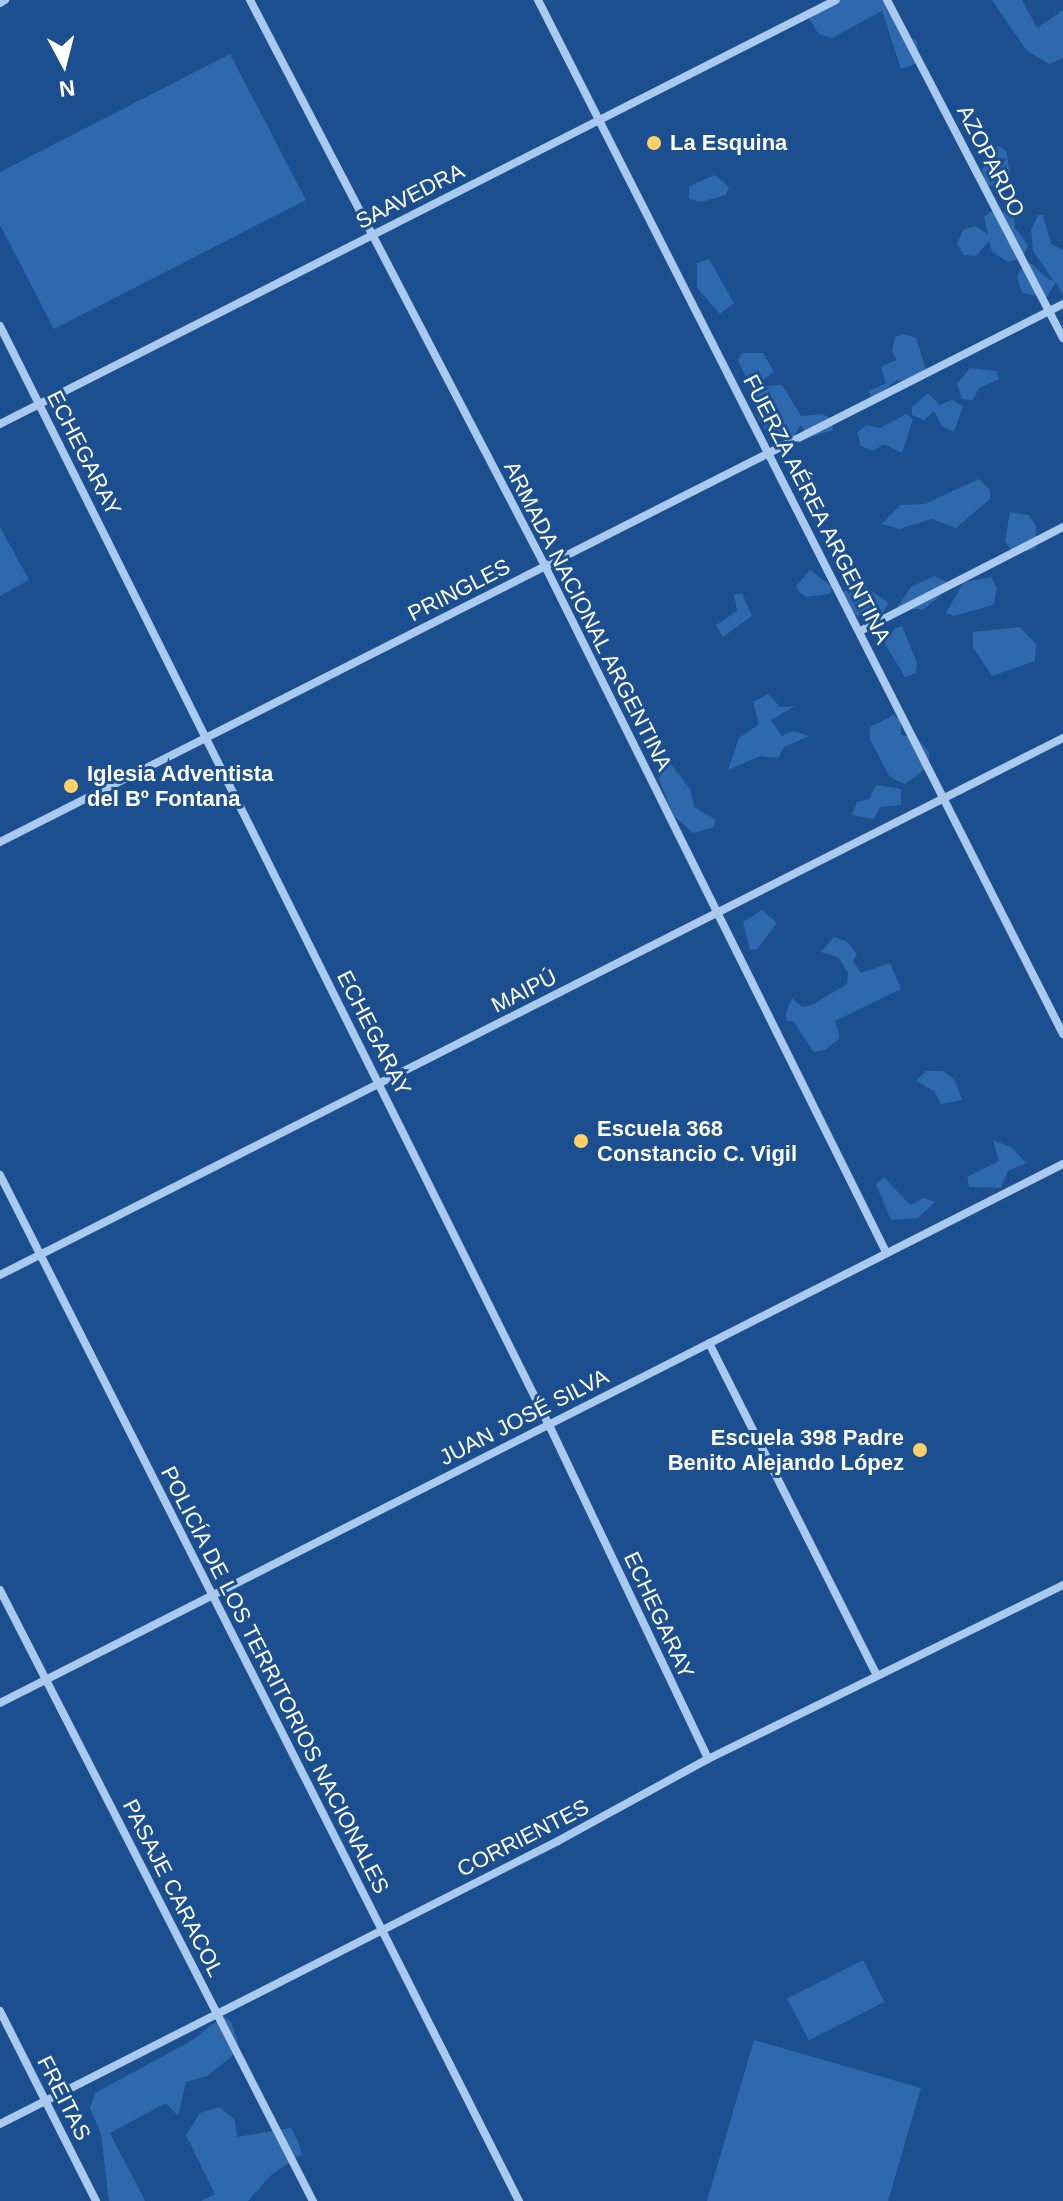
<!DOCTYPE html>
<meta charset="utf-8">
<style>
body{margin:0}
#map{position:relative;width:1063px;height:2201px;overflow:hidden;background:#1b4f8f;font-family:Arial,sans-serif}
div>[style]{position:absolute}
[style*='--x']{left:calc(var(--x)*1px);top:calc(var(--y)*1px);width:calc(var(--w)*1px);rotate:calc(var(--a)*1deg)}
.green>*{inset:0;background:#2e69ad;transform-origin:0 0}
.minor>*{height:8px;margin:-4px;padding:0 4px;transform-origin:4px;border-radius:4px;background:#a9c9ee}
.dots>*{width:22px;height:22px;translate:-50% -50%;box-sizing:border-box;border:4px solid #1b4f8f;border-radius:50%}
span{translate:-50% -50%;white-space:nowrap;text-align:center;line-height:1.15;-webkit-text-stroke:6px #1b4f8f;paint-order:stroke}
.poi-label{font-size:22px;color:#fff;font-weight:700}
.left{translate:0 -50%;text-align:left}
.right{translate:-100% -50%;text-align:right}
.street-label{font-size:22px;color:#fff}
.north{position:absolute;left:24px;top:24px;width:80px;height:80px;-webkit-text-stroke:6px #1b4f8f;paint-order:stroke;rotate:173deg;font-size:22px;font-weight:700;line-height:32px;text-align:center;color:#fff}
.north::after{content:'';display:block;margin:auto;width:28px;height:36px;background:#fff;clip-path:polygon(50% 0,100% 100%,50% 72%,0 100%)}
</style>
<div id="map">
<div class="green">
<i style="clip-path:polygon(832px 0,883px 0,905px 35px,917px 41px,918px 63px,901px 69px,882px 11px,832px 38px,819px 34px,805px 12px)"></i>
<i style="clip-path:polygon(992px 0,1022px 0,1037px 28px,1063px 10px,1063px 58px,1050px 64px,1027px 51px)"></i>
<i style="clip-path:polygon(230px 54px,306px 200px,54px 329px,0 225px,0 172px)"></i>
<i style="clip-path:polygon(999px 146px,1006px 151px,1011px 178px,996px 188px,987px 184px,982px 170px,991px 150px)"></i>
<i style="clip-path:polygon(715px 175px,729px 187px,726px 195px,701px 202px,689px 199px,689px 186px)"></i>
<i style="clip-path:polygon(994px 209px,1014px 216px,1015px 228px,1028px 245px,1023px 258px,1008px 262px,992px 252px,989px 241px,976px 256px,964px 255px,957px 244px,963px 230px,975px 226px,988px 234px,984px 217px)"></i>
<i style="clip-path:polygon(1038px 215px,1043px 215px,1051px 244px,1063px 250px,1063px 295px,1056px 282px,1046px 298px,1022px 293px,1017px 276px,1024px 264px,1032px 264px,1048px 279px,1054px 281px,1033px 251px,1031px 230px)"></i>
<i style="clip-path:polygon(709px 259px,734px 303px,720px 314px,697px 288px,697px 263px)"></i>
<i style="clip-path:polygon(903px 334px,916px 338px,926px 369px,915px 382px,897px 380px,872px 398px,869px 391px,886px 383px,881px 367px,896px 360px,892px 350px,895px 337px)"></i>
<i style="clip-path:polygon(742px 353px,763px 353px,774px 372px,763px 380px,746px 377px,738px 361px)"></i>
<i style="clip-path:polygon(970px 368px,996px 371px,999px 379px,979px 388px,973px 400px,962px 399px,957px 384px)"></i>
<i style="clip-path:polygon(782px 385px,801px 416px,823px 414px,831px 419px,833px 430px,808px 438px,801px 425px,793px 437px,768px 434px,758px 418px,755px 396px,763px 386px)"></i>
<i style="clip-path:polygon(928px 393px,940px 405px,952px 400px,963px 406px,954px 432px,942px 426px,934px 411px,924px 420px,912px 415px,912px 407px)"></i>
<i style="clip-path:polygon(906px 414px,913px 419px,902px 453px,884px 444px,873px 451px,861px 446px,857px 433px,866px 425px,880px 428px)"></i>
<i style="clip-path:polygon(979px 479px,990px 490px,990px 499px,956px 528px,932px 519px,899px 529px,882px 524px,900px 505px,925px 504px)"></i>
<i style="clip-path:polygon(1010px 512px,1029px 515px,1036px 526px,1036px 549px,1018px 553px,1010px 549px,1005px 541px)"></i>
<i style="clip-path:polygon(0 527px,29px 580px,0 596px)"></i>
<i style="clip-path:polygon(810px 570px,832px 587px,829px 594px,806px 597px,799px 592px,796px 586px)"></i>
<i style="clip-path:polygon(934px 576px,949px 583px,940px 596px,923px 610px,897px 607px,911px 587px)"></i>
<i style="clip-path:polygon(991px 577px,997px 588px,993px 605px,954px 616px,946px 613px,964px 582px)"></i>
<i style="clip-path:polygon(862px 584px,889px 603px,880px 617px,854px 615px,838px 594px)"></i>
<i style="clip-path:polygon(734px 594px,742px 594px,752px 616px,723px 637px,716px 625px,737px 611px)"></i>
<i style="clip-path:polygon(902px 626px,917px 663px,916px 673px,905px 677px,879px 634px)"></i>
<i style="clip-path:polygon(1020px 627px,1036px 644px,1035px 661px,992px 676px,973px 647px,973px 632px)"></i>
<i style="clip-path:polygon(768px 694px,780px 707px,795px 706px,771px 720px,782px 736px,793px 731px,809px 736px,784px 747px,778px 758px,760px 756px,728px 770px,739px 738px,759px 724px,753px 702px)"></i>
<i style="clip-path:polygon(894px 715px,901px 721px,901px 735px,917px 738px,929px 752px,929px 766px,905px 784px,890px 777px,870px 740px,870px 727px)"></i>
<i style="clip-path:polygon(665px 756px,690px 789px,694px 807px,715px 819px,714px 827px,693px 833px,673px 815px,657px 774px)"></i>
<i style="clip-path:polygon(876px 785px,901px 789px,901px 805px,880px 807px,874px 819px,852px 815px,857px 802px,869px 799px)"></i>
<i style="clip-path:polygon(762px 910px,777px 923px,757px 949px,750px 950px,743px 922px)"></i>
<i style="clip-path:polygon(834px 937px,846px 941px,857px 954px,853px 961px,861px 973px,890px 963px,901px 989px,835px 1021px,840px 1038px,825px 1050px,814px 1052px,793px 1021px,787px 1021px,786px 1013px,792px 998px,802px 1007px,812px 1005px,847px 984px,848px 973px,838px 957px,821px 952px)"></i>
<i style="clip-path:polygon(926px 1071px,943px 1071px,955px 1080px,962px 1100px,941px 1104px,934px 1091px,916px 1081px)"></i>
<i style="clip-path:polygon(993px 1140px,1011px 1147px,1026px 1163px,1008px 1171px,1001px 1188px,969px 1187px,967px 1177px,999px 1161px)"></i>
<i style="clip-path:polygon(884px 1177px,910px 1205px,924px 1198px,935px 1202px,918px 1218px,891px 1220px,876px 1184px)"></i>
<i style="left:863px;top:1960px;width:47px;height:85px;rotate:63deg"></i>
<i style="clip-path:polygon(223px 2016px,231px 2022px,238px 2042px,232px 2056px,207px 2076px,186px 2082px,178px 2116px,166px 2103px,110px 2133px,145px 2201px,109px 2201px,101px 2134px,90px 2108px,95px 2093px,191px 2041px)"></i>
<i style="clip-path:polygon(754px 2040px,921px 2088px,888px 2201px,707px 2201px)"></i>
<i style="clip-path:polygon(219px 2107px,235px 2120px,237px 2137px,291px 2128px,298px 2141px,302px 2154px,271px 2175px,248px 2201px,201px 2201px,215px 2194px,186px 2135px,200px 2113px)"></i>
</div>
<div class="minor">
<i style="--x:250;--y:0;--w:638;--a:62.47"></i>
<i style="--x:545;--y:566;--w:766;--a:63.57"></i>
<i style="--x:538;--y:0;--w:1160;--a:63.08"></i>
<i style="--x:887;--y:0;--w:381;--a:62.5"></i>
<i style="--x:0;--y:3;--w:6;--a:-31"></i>
<i style="--x:0;--y:326;--w:1228;--a:63.46"></i>
<i style="--x:549;--y:1425;--w:370;--a:64.5"></i>
<i style="--x:0;--y:424;--w:937;--a:-26.89"></i>
<i style="--x:860;--y:631;--w:228;--a:-27.1"></i>
<i style="--x:0;--y:842;--w:1191;--a:-26.84"></i>
<i style="--x:0;--y:1175;--w:1150;--a:63.17"></i>
<i style="--x:0;--y:1275;--w:1191;--a:-26.8"></i>
<i style="--x:709;--y:1343;--w:373;--a:63.2"></i>
<i style="--x:0;--y:1590;--w:687;--a:62.88"></i>
<i style="--x:0;--y:1703;--w:1192;--a:-26.89"></i>
<i style="--x:0;--y:2011;--w:213;--a:63.2"></i>
<i style="--x:0;--y:2124;--w:626;--a:-26.89"></i>
<i style="--x:558;--y:1841;--w:171;--a:-28.7"></i>
<i style="--x:708;--y:1759;--w:395;--a:-26.1"></i>
</div>
<div class="dots">
<i style="left:654px;top:143px;background:#ffd166"></i>
<i style="left:71px;top:786px;background:#ffd166"></i>
<i style="left:581px;top:1141px;background:#ffd166"></i>
<i style="left:920px;top:1450px;background:#ffd166"></i>
</div>
<div class="poi-label">
<span class="left" style="left:670px;top:143px">La Esquina</span>
<span class="left" style="left:87px;top:786px">Iglesia Adventista<br>del Bº Fontana</span>
<span class="left" style="left:597px;top:1141px">Escuela 368<br>Constancio C. Vigil</span>
<span class="right" style="left:904px;top:1450px">Escuela 398 Padre<br>Benito Alejando López</span>
</div>
<div class="street-label">
<span style="left:991px;top:161px;rotate:63deg">AZOPARDO</span>
<span style="left:410px;top:196px;rotate:-27deg">SAAVEDRA</span>
<span style="left:84px;top:453px;rotate:63deg">ECHEGARAY</span>
<span style="left:817px;top:509px;rotate:63deg">FUERZA AÉREA ARGENTINA</span>
<span style="left:459px;top:590px;rotate:-27deg">PRINGLES</span>
<span style="left:588px;top:616px;rotate:63deg">ARMADA NACIONAL ARGENTINA</span>
<span style="left:524px;top:991px;rotate:-27deg">MAIPÚ</span>
<span style="left:374px;top:1033px;rotate:63deg">ECHEGARAY</span>
<span style="left:524px;top:1417px;rotate:-27deg">JUAN JOSÉ SILVA</span>
<span style="left:659px;top:1615px;rotate:65deg">ECHEGARAY</span>
<span style="left:275px;top:1680px;rotate:63deg">POLICÍA DE LOS TERRITORIOS NACIONALES</span>
<span style="left:523px;top:1838px;rotate:-27deg">CORRIENTES</span>
<span style="left:173px;top:1888px;rotate:63deg">PASAJE CARACOL</span>
<span style="left:64px;top:2098px;rotate:63deg">FREITAS</span>
</div>
<div class="north">N</div>
</div>
